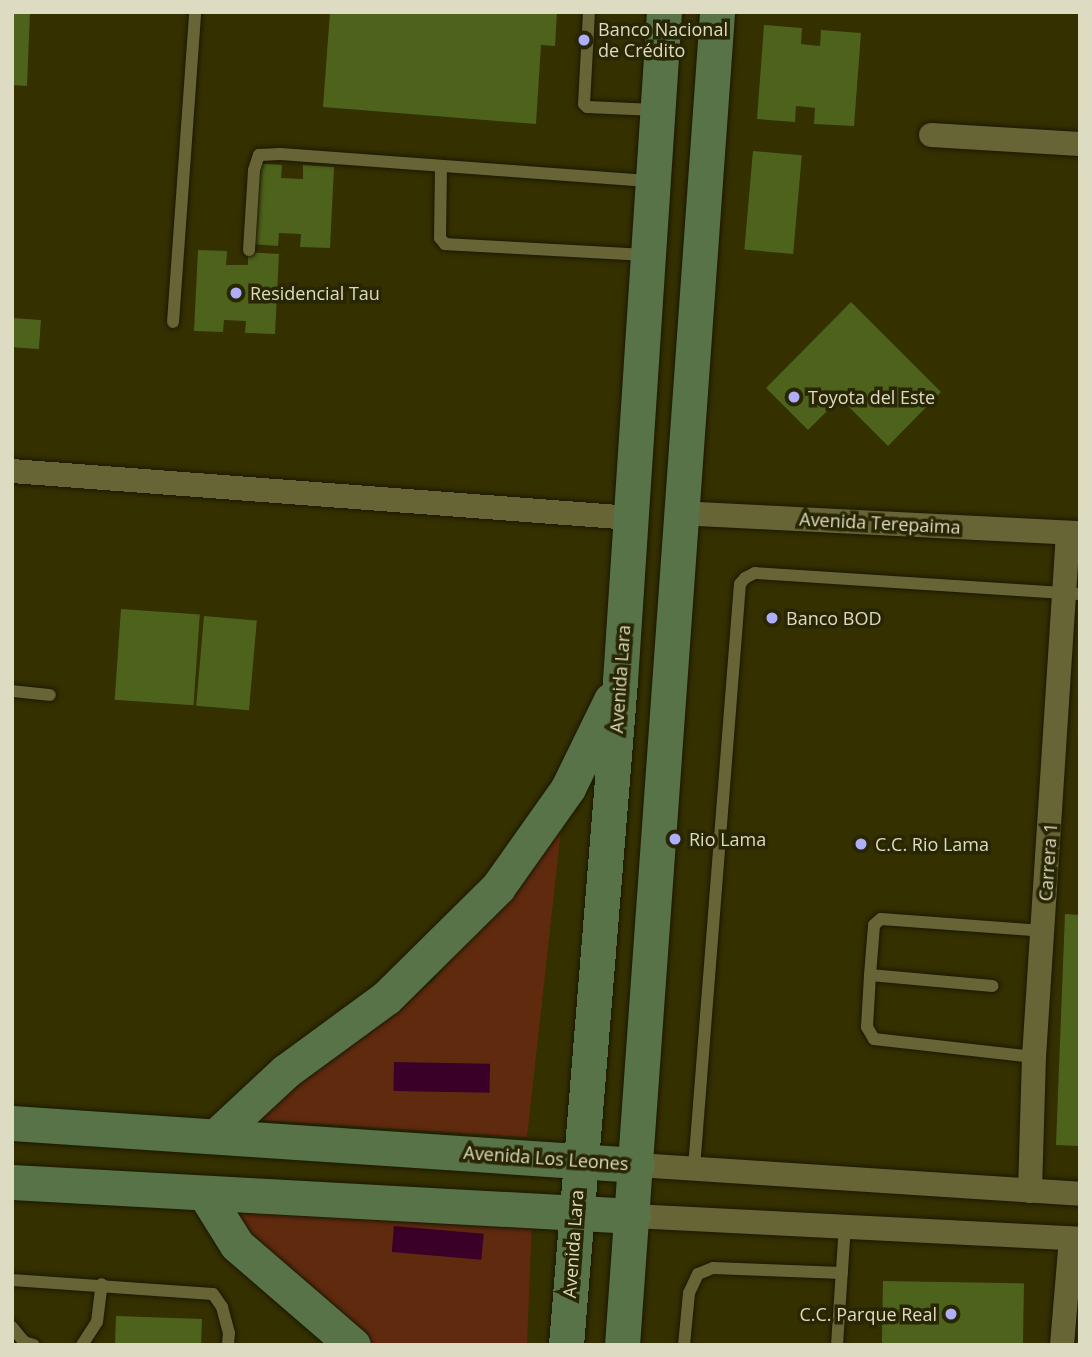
<!DOCTYPE html>
<meta charset="utf-8">
<style>
body{margin:0}
#map{position:relative;width:1092px;height:1357px;overflow:hidden;background:#343000;font-family:"Open Sans",sans-serif}
div>[style]{position:absolute}
[style*='--x']{left:calc(var(--x)*1px);top:calc(var(--y)*1px);width:calc(var(--w)*1px);rotate:calc(var(--a)*1deg)}
.green>*{inset:0;background:#602a0f}
.water>*{inset:0;background:#3a0028;transform-origin:0 0}
.building>*{inset:0;background:#4d631b;transform-origin:0 0}
.roads{filter:drop-shadow(0 0 2px #1a1802) drop-shadow(0 0 2px #1a1802)}
.lane>*{height:12px;margin:-6px;padding:0 6px;transform-origin:6px;border-radius:6px;background:#676436}
.street>*{height:24px;margin:-12px;padding:0 12px;transform-origin:12px;border-radius:12px;background:#676436}
.secondary>*{height:35px;margin:-17.5px;padding:0 17.5px;transform-origin:17.5px;border-radius:17.5px;background:#597348}
.dots>*{width:19px;height:19px;translate:-50% -50%;box-sizing:border-box;border:4px solid #292603;border-radius:50%}
span{translate:-50% -50%;white-space:nowrap;text-align:center;line-height:1.15;-webkit-text-stroke:7px #292603;paint-order:stroke}
.poi-label{font-size:18px;color:#dddcc3}
.left{translate:0 -50%;text-align:left}
.right{translate:-100% -50%;text-align:right}
.street-label{font-size:18px;color:#dddcc3}
.frame{position:absolute;inset:0;border:14px solid #dddcc3;pointer-events:none}
</style>
<div id="map">
<div class="green">
<i style="clip-path:polygon(561px 830px,527px 1137px,248px 1119px,432px 982px)"></i>
<i style="clip-path:polygon(228px 1211px,532px 1221px,527px 1345px,368px 1345px)"></i>
</div>
<div class="water">
<i style="left:394px;top:1062px;width:96px;height:29px;rotate:1deg"></i>
<i style="left:394px;top:1226px;width:90px;height:26px;rotate:5deg"></i>
</div>
<div class="building">
<i style="clip-path:polygon(12px 12px,30px 12px,27px 86px,12px 85px)"></i>
<i style="clip-path:polygon(330px 12px,557px 12px,555px 46px,541px 45px,536px 124px,323px 107px)"></i>
<i style="clip-path:polygon(764px 25px,802px 28px,801px 44px,820px 46px,821px 30px,861px 33px,854px 126px,814px 124px,815px 108px,796px 106px,795px 122px,757px 119px)"></i>
<i style="left:753px;top:151px;width:49px;height:99px;rotate:5deg"></i>
<i style="clip-path:polygon(253px 163px,282px 165px,281px 178px,303px 179px,303px 165px,334px 167px,330px 248px,300px 247px,301px 234px,279px 233px,278px 246px,249px 244px)"></i>
<i style="clip-path:polygon(198px 250px,227px 251px,226px 265px,248px 265px,248px 252px,279px 254px,275px 334px,245px 333px,246px 321px,224px 320px,223px 332px,194px 331px)"></i>
<i style="clip-path:polygon(851px 302px,941px 392px,888px 446px,840px 398px,808px 430px,766px 388px)"></i>
<i style="left:12px;top:318px;width:29px;height:29px;rotate:4deg"></i>
<i style="left:121px;top:609px;width:79px;height:91px;rotate:4deg"></i>
<i style="left:204px;top:616px;width:53px;height:90px;rotate:5deg"></i>
<i style="clip-path:polygon(1065px 914px,1080px 915px,1080px 1146px,1056px 1145px)"></i>
<i style="left:883px;top:1281px;width:141px;height:64px;rotate:1deg"></i>
<i style="left:116px;top:1316px;width:86px;height:29px;rotate:2deg"></i>
</div>
<div class="roads">
<div class="lane">
<i style="--x:589;--y:12;--w:92;--a:93.1"></i>
<i style="--x:584;--y:104;--w:4;--a:45"></i>
<i style="--x:587;--y:107;--w:68;--a:2.5"></i>
<i style="--x:441;--y:167;--w:71;--a:90.8"></i>
<i style="--x:440;--y:238;--w:8;--a:50"></i>
<i style="--x:445;--y:244;--w:200;--a:3.1"></i>
<i style="--x:249;--y:250;--w:80;--a:-86.4"></i>
<i style="--x:254;--y:170;--w:16;--a:-72"></i>
<i style="--x:259;--y:155;--w:21;--a:-3"></i>
<i style="--x:280;--y:154;--w:370;--a:4.2"></i>
<i style="--x:173;--y:322;--w:311;--a:-85.9"></i>
<i style="--x:12;--y:691;--w:38;--a:6"></i>
<i style="--x:870;--y:975;--w:123;--a:5.1"></i>
<i style="--x:1034;--y:1057;--w:161;--a:-173.6"></i>
<i style="--x:874;--y:1039;--w:14;--a:-120"></i>
<i style="--x:867;--y:1027;--w:52;--a:-86.7"></i>
<i style="--x:870;--y:975;--w:50;--a:-85.4"></i>
<i style="--x:874;--y:925;--w:9;--a:-41"></i>
<i style="--x:881;--y:919;--w:162;--a:4.2"></i>
<i style="--x:694;--y:1168;--w:586;--a:-85.5"></i>
<i style="--x:740;--y:584;--w:8;--a:-50"></i>
<i style="--x:745;--y:578;--w:11;--a:-27"></i>
<i style="--x:755;--y:573;--w:326;--a:3.7"></i>
<i style="--x:12;--y:1280;--w:201;--a:4"></i>
<i style="--x:213;--y:1294;--w:16;--a:55"></i>
<i style="--x:222;--y:1307;--w:27;--a:75"></i>
<i style="--x:229;--y:1333;--w:12;--a:95"></i>
<i style="--x:12;--y:1327;--w:19;--a:51"></i>
<i style="--x:24;--y:1342;--w:10;--a:17"></i>
<i style="--x:82;--y:1345;--w:27;--a:-57"></i>
<i style="--x:97;--y:1322;--w:38;--a:-83"></i>
<i style="--x:684;--y:1345;--w:52;--a:-84.5"></i>
<i style="--x:689;--y:1293;--w:21;--a:-65"></i>
<i style="--x:698;--y:1274;--w:16;--a:-22"></i>
<i style="--x:713;--y:1268;--w:129;--a:2.2"></i>
<i style="--x:837;--y:1345;--w:119;--a:-86.2"></i>
</div>
<div class="street">
<i style="--x:931;--y:135;--w:149;--a:3.5"></i>
<i style="--x:12;--y:471;--w:621;--a:4.34"></i>
<i style="--x:680;--y:513;--w:400;--a:2.9"></i>
<i style="--x:637;--y:1165;--w:444;--a:3.7"></i>
<i style="--x:1030;--y:1191;--w:134;--a:-88.3"></i>
<i style="--x:1034;--y:1057;--w:525;--a:-86.29"></i>
<i style="--x:633;--y:1216;--w:448;--a:2.9"></i>
<i style="--x:1062;--y:1345;--w:107;--a:-85.2"></i>
</div>
<div class="secondary">
<i style="--x:12;--y:1123;--w:626;--a:3.84"></i>
<i style="--x:216;--y:1136;--w:96;--a:-42.9"></i>
<i style="--x:286;--y:1071;--w:125;--a:-36.2"></i>
<i style="--x:387;--y:997;--w:156;--a:-44.7"></i>
<i style="--x:498;--y:887;--w:121;--a:-54.7"></i>
<i style="--x:568;--y:788;--w:98;--a:-64"></i>
<i style="--x:12;--y:1182;--w:622;--a:3.13"></i>
<i style="--x:205;--y:1194;--w:60;--a:57.9"></i>
<i style="--x:237;--y:1245;--w:153;--a:40.8"></i>
<i style="--x:566;--y:1345;--w:666;--a:-85.35"></i>
<i style="--x:620;--y:681;--w:670;--a:-86.24"></i>
<i style="--x:622;--y:1345;--w:1336;--a:-85.92"></i>
</div>
</div>
<div class="dots">
<i style="left:584px;top:40px;background:#afaefa"></i>
<i style="left:236px;top:293px;background:#afaefa"></i>
<i style="left:794px;top:397px;background:#afaefa"></i>
<i style="left:772px;top:618px;background:#afaefa"></i>
<i style="left:675px;top:839px;background:#afaefa"></i>
<i style="left:861px;top:844px;background:#afaefa"></i>
<i style="left:951px;top:1314px;background:#afaefa"></i>
</div>
<div class="poi-label">
<span class="left" style="left:598px;top:40px">Banco Nacional<br>de Crédito</span>
<span class="left" style="left:250px;top:293px">Residencial Tau</span>
<span class="left" style="left:808px;top:397px">Toyota del Este</span>
<span class="left" style="left:786px;top:618px">Banco BOD</span>
<span class="left" style="left:689px;top:839px">Rio Lama</span>
<span class="left" style="left:875px;top:844px">C.C. Rio Lama</span>
<span class="right" style="left:937px;top:1314px">C.C. Parque Real</span>
</div>
<div class="street-label">
<span style="left:880px;top:523px;rotate:3deg">Avenida Terepaima</span>
<span style="left:620px;top:679px;rotate:-86deg">Avenida Lara</span>
<span style="left:1048px;top:862px;rotate:-86deg">Carrera 1</span>
<span style="left:546px;top:1158px;rotate:4deg">Avenida Los Leones</span>
<span style="left:573px;top:1244px;rotate:-86deg">Avenida Lara</span>
</div>
<div class="frame"></div>
</div>
